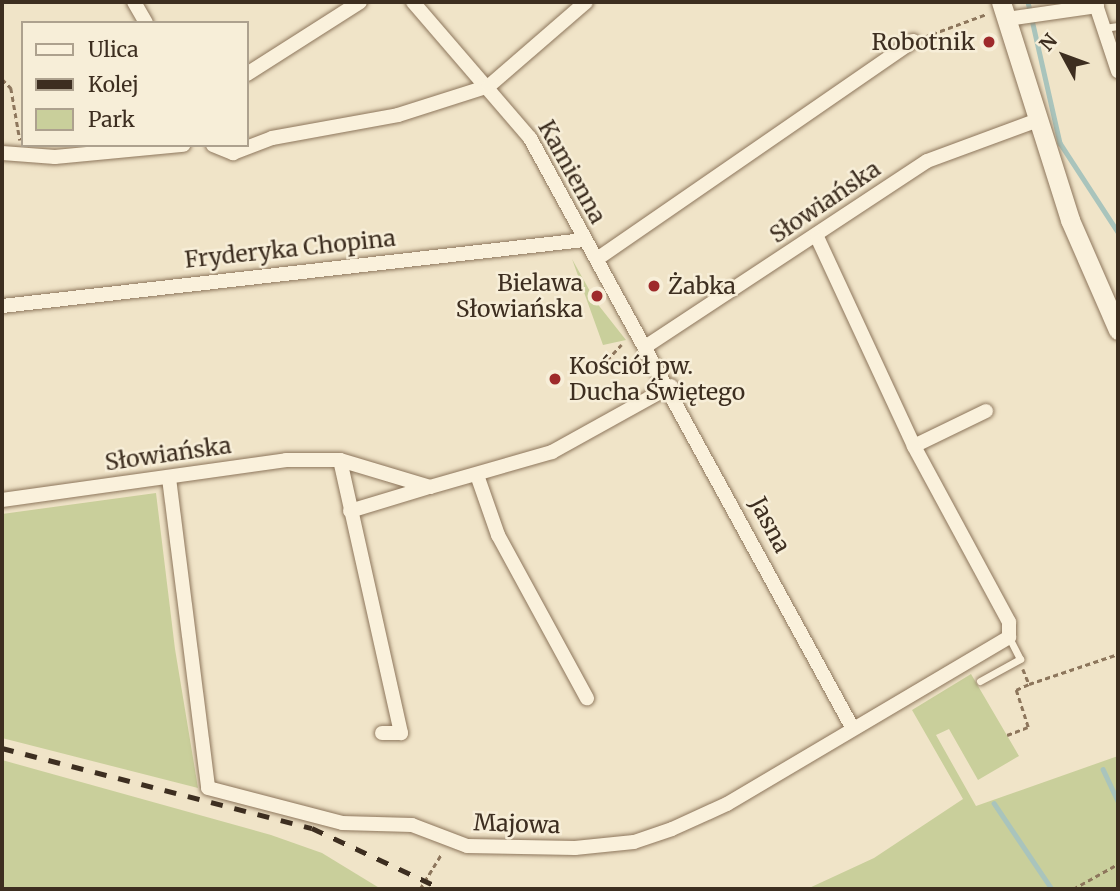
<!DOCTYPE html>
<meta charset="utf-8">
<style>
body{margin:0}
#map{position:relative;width:1120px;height:891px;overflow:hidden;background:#f0e4c8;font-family:Merriweather,serif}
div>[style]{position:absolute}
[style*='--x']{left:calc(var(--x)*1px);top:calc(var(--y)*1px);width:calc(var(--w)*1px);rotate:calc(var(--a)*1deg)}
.green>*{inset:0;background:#c9cf9b}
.stream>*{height:4.5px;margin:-2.25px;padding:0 2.25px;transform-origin:2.25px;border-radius:2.25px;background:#a9c4bc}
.path>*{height:2.5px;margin-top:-1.25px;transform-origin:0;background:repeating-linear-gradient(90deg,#8d765c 0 5px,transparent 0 8.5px)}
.roads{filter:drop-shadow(0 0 2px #8d765c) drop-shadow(0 0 2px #8d765c)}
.lane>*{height:7px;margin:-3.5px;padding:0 3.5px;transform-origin:3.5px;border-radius:3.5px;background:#faf1dc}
.street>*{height:14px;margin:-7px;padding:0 7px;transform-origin:7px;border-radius:7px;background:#faf1dc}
.secondary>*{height:19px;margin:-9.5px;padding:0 9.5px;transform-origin:9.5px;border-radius:9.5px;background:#faf1dc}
.rail>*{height:4.5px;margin-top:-2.25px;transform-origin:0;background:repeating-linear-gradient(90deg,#3d2e20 0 12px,transparent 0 24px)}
.dots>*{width:19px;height:19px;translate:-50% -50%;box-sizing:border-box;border:4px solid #f7eed8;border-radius:50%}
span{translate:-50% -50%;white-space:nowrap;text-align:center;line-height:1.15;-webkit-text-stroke:5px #f7eed8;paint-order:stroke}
.poi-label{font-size:23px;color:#3d2e20}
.right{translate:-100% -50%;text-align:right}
.left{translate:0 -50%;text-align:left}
.street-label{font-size:23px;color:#3d2e20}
.frame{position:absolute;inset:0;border:4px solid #3d2e20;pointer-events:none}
.legend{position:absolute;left:21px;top:21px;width:228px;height:126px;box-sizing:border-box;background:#f7eed8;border:2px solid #ada18e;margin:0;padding:9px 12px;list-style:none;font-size:21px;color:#3d2e20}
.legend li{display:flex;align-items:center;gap:14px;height:35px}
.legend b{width:35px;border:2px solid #ada18e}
.north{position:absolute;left:1029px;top:21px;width:70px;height:70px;-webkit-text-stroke:5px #f7eed8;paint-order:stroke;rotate:311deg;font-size:19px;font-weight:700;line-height:28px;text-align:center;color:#3d2e20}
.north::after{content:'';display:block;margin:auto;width:24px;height:32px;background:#3d2e20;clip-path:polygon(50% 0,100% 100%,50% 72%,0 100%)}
</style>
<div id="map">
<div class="green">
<i style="clip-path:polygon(572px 259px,596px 302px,626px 340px,603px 345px)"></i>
<i style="clip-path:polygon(156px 493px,175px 649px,198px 788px,2px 738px,2px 514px)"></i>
<i style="clip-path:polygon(971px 674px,1019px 756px,978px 780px,949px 729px,936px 735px,976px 806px,1118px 756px,1118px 889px,807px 889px,874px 858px,963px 799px,912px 710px)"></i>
<i style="clip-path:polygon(2px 760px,271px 835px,322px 853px,381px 889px,2px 889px)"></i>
</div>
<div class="stream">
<i style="--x:1028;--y:2;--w:145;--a:77.2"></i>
<i style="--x:1060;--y:143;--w:106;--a:56.9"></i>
<i style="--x:1103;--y:769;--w:35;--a:65"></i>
<i style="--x:994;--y:803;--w:104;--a:56"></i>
</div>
<div class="path">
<i style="--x:924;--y:37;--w:67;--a:-20.1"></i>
<i style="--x:2;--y:79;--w:13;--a:45"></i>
<i style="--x:11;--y:88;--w:53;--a:80.2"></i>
<i style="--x:577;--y:372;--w:32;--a:-22"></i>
<i style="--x:607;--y:360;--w:21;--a:-47"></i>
<i style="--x:1023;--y:669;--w:16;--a:68"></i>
<i style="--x:1029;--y:684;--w:94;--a:-18.6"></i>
<i style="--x:1007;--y:735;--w:22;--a:-21"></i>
<i style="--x:1028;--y:727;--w:39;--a:-108"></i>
<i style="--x:1016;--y:690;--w:14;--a:-25"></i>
<i style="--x:420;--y:889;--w:42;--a:-58.6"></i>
<i style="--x:1073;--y:889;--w:51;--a:-29.1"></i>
</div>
<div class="roads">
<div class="lane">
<i style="--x:1104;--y:28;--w:14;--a:-8"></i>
<i style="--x:980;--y:681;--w:46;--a:-28.8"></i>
<i style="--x:1020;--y:659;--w:25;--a:-117"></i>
</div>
<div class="street">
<i style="--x:134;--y:2;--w:24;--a:60"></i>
<i style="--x:413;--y:2;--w:179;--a:49.3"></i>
<i style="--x:530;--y:138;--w:671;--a:61.34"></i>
<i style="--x:1095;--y:2;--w:73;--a:71.6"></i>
<i style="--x:1007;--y:19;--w:91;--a:-8.2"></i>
<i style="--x:247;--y:74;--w:134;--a:-32.5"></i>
<i style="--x:213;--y:145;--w:22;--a:22"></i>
<i style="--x:233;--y:153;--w:42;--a:-21"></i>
<i style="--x:272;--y:138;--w:128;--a:-10.3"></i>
<i style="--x:398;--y:115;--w:96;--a:-17.7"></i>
<i style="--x:489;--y:86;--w:128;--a:-40.9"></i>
<i style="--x:2;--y:153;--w:53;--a:4.3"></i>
<i style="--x:55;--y:157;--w:129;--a:-5.4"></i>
<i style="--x:597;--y:259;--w:384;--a:-34.6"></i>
<i style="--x:2;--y:306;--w:586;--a:-6.47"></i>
<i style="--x:648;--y:345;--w:334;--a:-33.4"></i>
<i style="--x:927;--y:161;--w:118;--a:-20.3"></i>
<i style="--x:914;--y:446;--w:80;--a:-25.9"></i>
<i style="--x:340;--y:460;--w:280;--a:77.4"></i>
<i style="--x:401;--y:733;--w:19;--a:180"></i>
<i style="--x:477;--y:475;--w:64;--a:70.7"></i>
<i style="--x:498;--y:535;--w:186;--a:61.4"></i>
<i style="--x:169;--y:478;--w:312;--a:82.8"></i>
<i style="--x:208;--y:788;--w:138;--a:14.6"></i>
<i style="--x:342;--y:823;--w:70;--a:1.6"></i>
<i style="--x:412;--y:825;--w:59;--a:20.9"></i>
<i style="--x:467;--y:846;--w:108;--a:1.1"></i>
<i style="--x:575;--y:848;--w:59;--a:-5.8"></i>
<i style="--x:634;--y:842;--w:40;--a:-18.9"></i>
<i style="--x:672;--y:829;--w:60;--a:-24.4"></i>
<i style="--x:727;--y:804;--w:328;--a:-30.6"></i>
<i style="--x:1009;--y:637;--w:15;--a:-90"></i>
<i style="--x:1009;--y:622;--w:200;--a:-118.4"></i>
<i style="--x:914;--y:446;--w:230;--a:-114.9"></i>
<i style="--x:2;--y:500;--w:287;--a:-8"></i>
<i style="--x:286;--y:460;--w:54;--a:0"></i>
<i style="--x:340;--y:460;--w:94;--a:16.7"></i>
<i style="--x:430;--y:487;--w:127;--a:-16"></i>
<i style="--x:552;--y:452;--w:136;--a:-29"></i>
<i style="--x:350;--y:511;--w:79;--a:-16.8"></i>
</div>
<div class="secondary">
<i style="--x:1001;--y:2;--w:229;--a:72.4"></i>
<i style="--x:1070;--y:220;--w:120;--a:66.4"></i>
</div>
</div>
<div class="rail">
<i style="--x:2;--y:748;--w:320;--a:14.5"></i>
<i style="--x:312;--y:828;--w:144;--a:25.1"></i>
</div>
<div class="dots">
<i style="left:989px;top:42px;background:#9e2a2b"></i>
<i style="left:654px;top:286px;background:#9e2a2b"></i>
<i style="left:597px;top:296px;background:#9e2a2b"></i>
<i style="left:555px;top:379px;background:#9e2a2b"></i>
</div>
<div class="poi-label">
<span class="right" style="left:975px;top:42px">Robotnik</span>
<span class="right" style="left:583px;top:296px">Bielawa<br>Słowiańska</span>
<span class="left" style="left:668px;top:286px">Żabka</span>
<span class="left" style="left:569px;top:379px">Kościół pw.<br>Ducha Świętego</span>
</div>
<div class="street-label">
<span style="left:572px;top:172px;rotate:61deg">Kamienna</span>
<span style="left:825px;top:202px;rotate:-34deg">Słowiańska</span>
<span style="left:290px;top:249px;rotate:-6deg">Fryderyka Chopina</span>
<span style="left:168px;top:454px;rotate:-8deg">Słowiańska</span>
<span style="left:770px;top:525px;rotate:62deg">Jasna</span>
<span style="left:517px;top:824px;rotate:2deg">Majowa</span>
</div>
<div class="frame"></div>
<ul class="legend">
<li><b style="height:9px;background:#faf1dc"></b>Ulica</li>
<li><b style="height:9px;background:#3d2e20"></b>Kolej</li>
<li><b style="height:19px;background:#c9cf9b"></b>Park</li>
</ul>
<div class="north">N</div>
</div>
